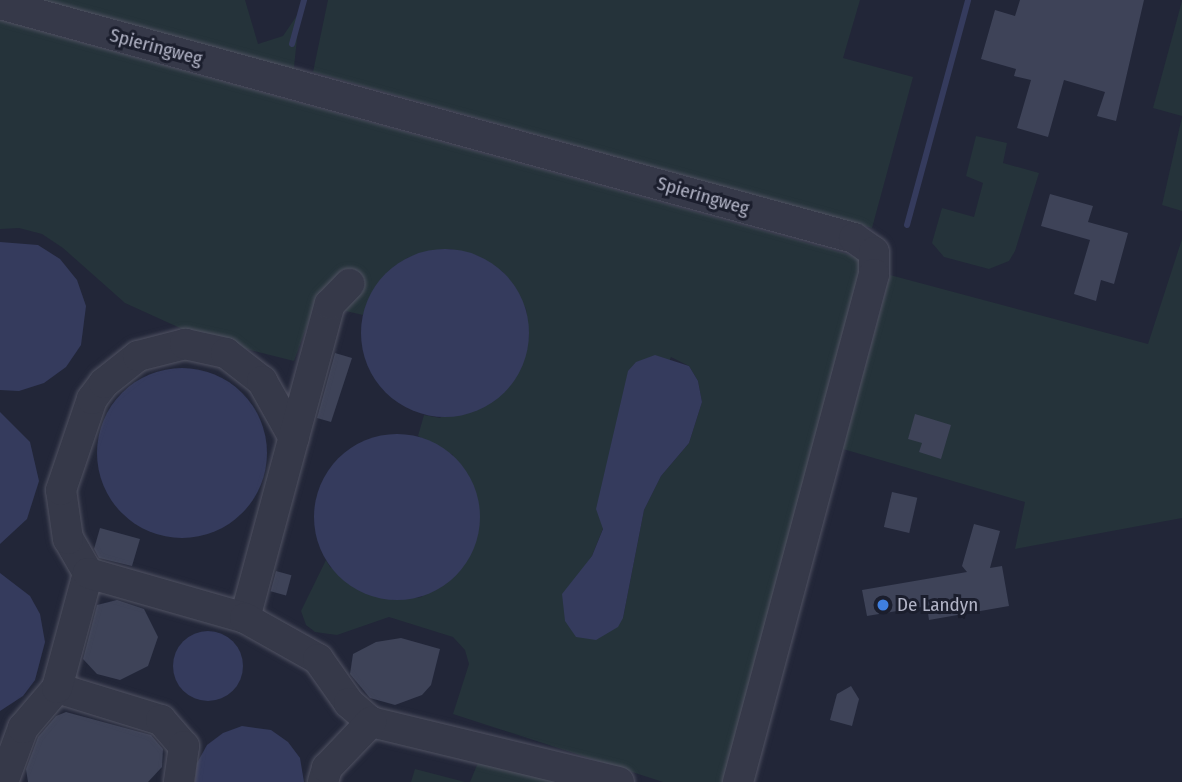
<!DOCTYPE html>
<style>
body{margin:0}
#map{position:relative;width:1182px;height:782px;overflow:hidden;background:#222638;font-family:"Fira Sans Condensed",sans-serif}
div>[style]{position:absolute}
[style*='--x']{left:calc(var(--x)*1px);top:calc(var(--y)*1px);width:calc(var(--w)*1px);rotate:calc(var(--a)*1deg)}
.green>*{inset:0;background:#25333a}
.water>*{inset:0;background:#353b5d}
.round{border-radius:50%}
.stream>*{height:6px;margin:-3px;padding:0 3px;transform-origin:3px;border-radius:3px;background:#353b5d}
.building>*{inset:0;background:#3e4358;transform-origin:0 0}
.roads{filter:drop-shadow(0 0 2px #515363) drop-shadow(0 0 2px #515363)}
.minor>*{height:30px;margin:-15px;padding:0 15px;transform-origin:15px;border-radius:15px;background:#363949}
.dots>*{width:19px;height:19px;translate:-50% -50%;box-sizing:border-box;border:4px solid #1b1e2d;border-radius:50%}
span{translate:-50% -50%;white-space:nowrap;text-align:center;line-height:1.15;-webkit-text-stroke:6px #1b1e2d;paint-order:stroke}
.street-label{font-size:19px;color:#b1b3c5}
.poi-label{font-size:19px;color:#b1b3c5}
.left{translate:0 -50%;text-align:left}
</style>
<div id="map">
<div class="green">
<i style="clip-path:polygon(40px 0,245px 0,258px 44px,283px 36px,300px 11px,293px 76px)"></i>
<i style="clip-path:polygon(328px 0,860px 0,843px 58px,913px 77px,872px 228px,313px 72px)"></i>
<i style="clip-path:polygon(1182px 1px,1182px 116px,1153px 108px)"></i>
<i style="clip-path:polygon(evenodd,0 20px,865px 259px,726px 782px,663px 782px,453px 714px,469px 664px,465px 650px,453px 637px,389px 617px,337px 635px,315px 632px,306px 625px,301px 611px,326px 560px,330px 567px,393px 600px,422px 597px,453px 455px,418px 436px,424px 415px,440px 418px,529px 338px,526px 309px,503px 272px,478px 256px,450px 249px,407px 258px,368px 300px,363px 315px,315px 304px,294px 361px,202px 338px,125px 303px,63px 248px,42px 234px,19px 228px,0 229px,0 20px,671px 357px,689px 366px,698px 381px,702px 402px,689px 443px,661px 476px,644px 510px,623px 618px,581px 572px,592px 556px,671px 357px)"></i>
<i style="clip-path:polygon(1182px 117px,1182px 211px,1162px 205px)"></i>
<i style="clip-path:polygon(976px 136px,1007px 143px,1003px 163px,1039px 173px,1015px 251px,1009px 261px,989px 269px,944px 257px,932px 243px,942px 208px,974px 217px,983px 183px,966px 176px)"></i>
<i style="clip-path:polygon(1182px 239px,1182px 518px,1015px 549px,1025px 502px,843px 449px,890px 275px,1148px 344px)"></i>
<i style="clip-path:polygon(482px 753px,570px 782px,470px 782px)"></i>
<i style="clip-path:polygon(415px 769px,465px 782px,411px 782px)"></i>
</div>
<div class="water">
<i style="clip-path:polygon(0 242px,38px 245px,60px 259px,77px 280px,86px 306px,81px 345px,66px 367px,44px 383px,19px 391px,0 390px)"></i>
<i class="round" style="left:361px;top:249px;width:168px;height:168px"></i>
<i style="clip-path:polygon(655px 355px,689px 366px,698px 381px,702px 402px,689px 443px,661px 476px,644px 510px,623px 618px,618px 627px,596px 640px,576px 637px,565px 621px,562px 594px,592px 556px,603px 529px,596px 509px,628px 371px,636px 362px)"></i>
<i class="round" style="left:97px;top:368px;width:170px;height:170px"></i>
<i style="clip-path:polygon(0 412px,30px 442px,39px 481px,27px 519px,0 544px)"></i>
<i class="round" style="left:314px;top:434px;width:166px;height:166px"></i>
<i style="clip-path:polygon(0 573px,30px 596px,40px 614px,45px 642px,35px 680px,23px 696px,0 711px)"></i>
<i class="round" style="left:173px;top:631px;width:70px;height:70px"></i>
<i style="clip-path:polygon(242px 726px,271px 730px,288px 742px,300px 758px,304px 782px,195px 782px,197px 763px,207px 745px,223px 733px)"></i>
</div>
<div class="stream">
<i style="--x:292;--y:44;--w:46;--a:-74.7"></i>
<i style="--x:907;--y:225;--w:233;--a:-74.8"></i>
</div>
<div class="building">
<i style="clip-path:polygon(1020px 0,1144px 0,1116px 121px,1097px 116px,1105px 92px,1064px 80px,1048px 137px,1017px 128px,1031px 80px,1014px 76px,1016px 69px,981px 59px,995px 10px,1015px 16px)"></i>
<i style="clip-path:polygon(1050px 194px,1093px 206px,1088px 222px,1128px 233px,1114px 284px,1101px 280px,1096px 301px,1074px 294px,1090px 240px,1041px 226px)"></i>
<i style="clip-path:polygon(335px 353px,352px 358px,331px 422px,317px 418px)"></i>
<i style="clip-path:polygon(915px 414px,951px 425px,941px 459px,919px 452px,922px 443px,908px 439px)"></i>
<i style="left:892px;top:492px;width:26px;height:36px;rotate:13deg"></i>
<i style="clip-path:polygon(974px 524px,1000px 531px,990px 568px,1002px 566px,1009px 606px,929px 620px,927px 606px,867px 616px,862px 590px,967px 572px,962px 566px)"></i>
<i style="clip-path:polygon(100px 528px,140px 539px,132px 566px,99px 558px,94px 549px)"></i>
<i style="left:276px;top:571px;width:16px;height:21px;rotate:15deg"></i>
<i style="clip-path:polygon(117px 600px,144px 609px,158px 637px,148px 666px,120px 680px,97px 674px,83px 659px,97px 605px)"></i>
<i style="clip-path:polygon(401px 638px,440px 649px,431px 685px,422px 695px,395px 705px,370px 698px,350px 674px,353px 654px,376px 642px)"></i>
<i style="clip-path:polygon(851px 686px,859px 699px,852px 726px,830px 720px,837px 694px)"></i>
<i style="clip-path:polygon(66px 712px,151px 735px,163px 749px,162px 767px,148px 782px,28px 782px,26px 769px,38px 737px,56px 716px)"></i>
</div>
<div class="roads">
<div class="minor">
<i style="--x:0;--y:4;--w:885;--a:15.32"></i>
<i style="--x:854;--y:238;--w:24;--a:35"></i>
<i style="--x:874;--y:252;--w:22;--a:90"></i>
<i style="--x:874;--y:274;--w:526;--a:104.99"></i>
<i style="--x:88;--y:573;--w:39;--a:-120"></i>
<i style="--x:68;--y:539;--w:49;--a:-98.1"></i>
<i style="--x:61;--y:490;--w:96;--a:-71.2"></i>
<i style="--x:92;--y:399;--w:20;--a:-53"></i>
<i style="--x:104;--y:383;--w:43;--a:-38.5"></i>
<i style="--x:138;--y:356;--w:49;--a:-14.3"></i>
<i style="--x:185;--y:344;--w:42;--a:12.4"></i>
<i style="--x:226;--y:353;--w:46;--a:37.9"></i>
<i style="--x:262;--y:381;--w:65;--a:60.7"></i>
<i style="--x:245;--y:618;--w:325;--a:-74.9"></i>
<i style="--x:330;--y:304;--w:28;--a:-46"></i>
<i style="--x:57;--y:688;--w:109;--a:17.1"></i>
<i style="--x:161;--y:720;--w:35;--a:49"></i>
<i style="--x:184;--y:746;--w:36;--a:98"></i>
<i style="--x:3;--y:782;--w:58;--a:-69.7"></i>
<i style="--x:23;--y:728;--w:52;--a:-49.6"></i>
<i style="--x:57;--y:688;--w:119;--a:-74.9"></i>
<i style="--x:88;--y:573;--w:163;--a:16"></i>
<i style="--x:245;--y:618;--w:84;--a:29.3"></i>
<i style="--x:318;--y:659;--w:54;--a:54.8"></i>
<i style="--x:349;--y:703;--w:29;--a:41"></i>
<i style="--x:371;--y:722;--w:255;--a:13.6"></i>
<i style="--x:323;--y:782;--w:15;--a:-74"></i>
<i style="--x:327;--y:768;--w:64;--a:-46.3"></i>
</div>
</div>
<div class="dots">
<i style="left:883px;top:605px;background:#3f7fe0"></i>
</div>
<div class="street-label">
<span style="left:156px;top:47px;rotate:15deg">Spieringweg</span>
<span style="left:703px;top:196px;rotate:16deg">Spieringweg</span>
</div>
<div class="poi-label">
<span class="left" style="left:897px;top:605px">De Landyn</span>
</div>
</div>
